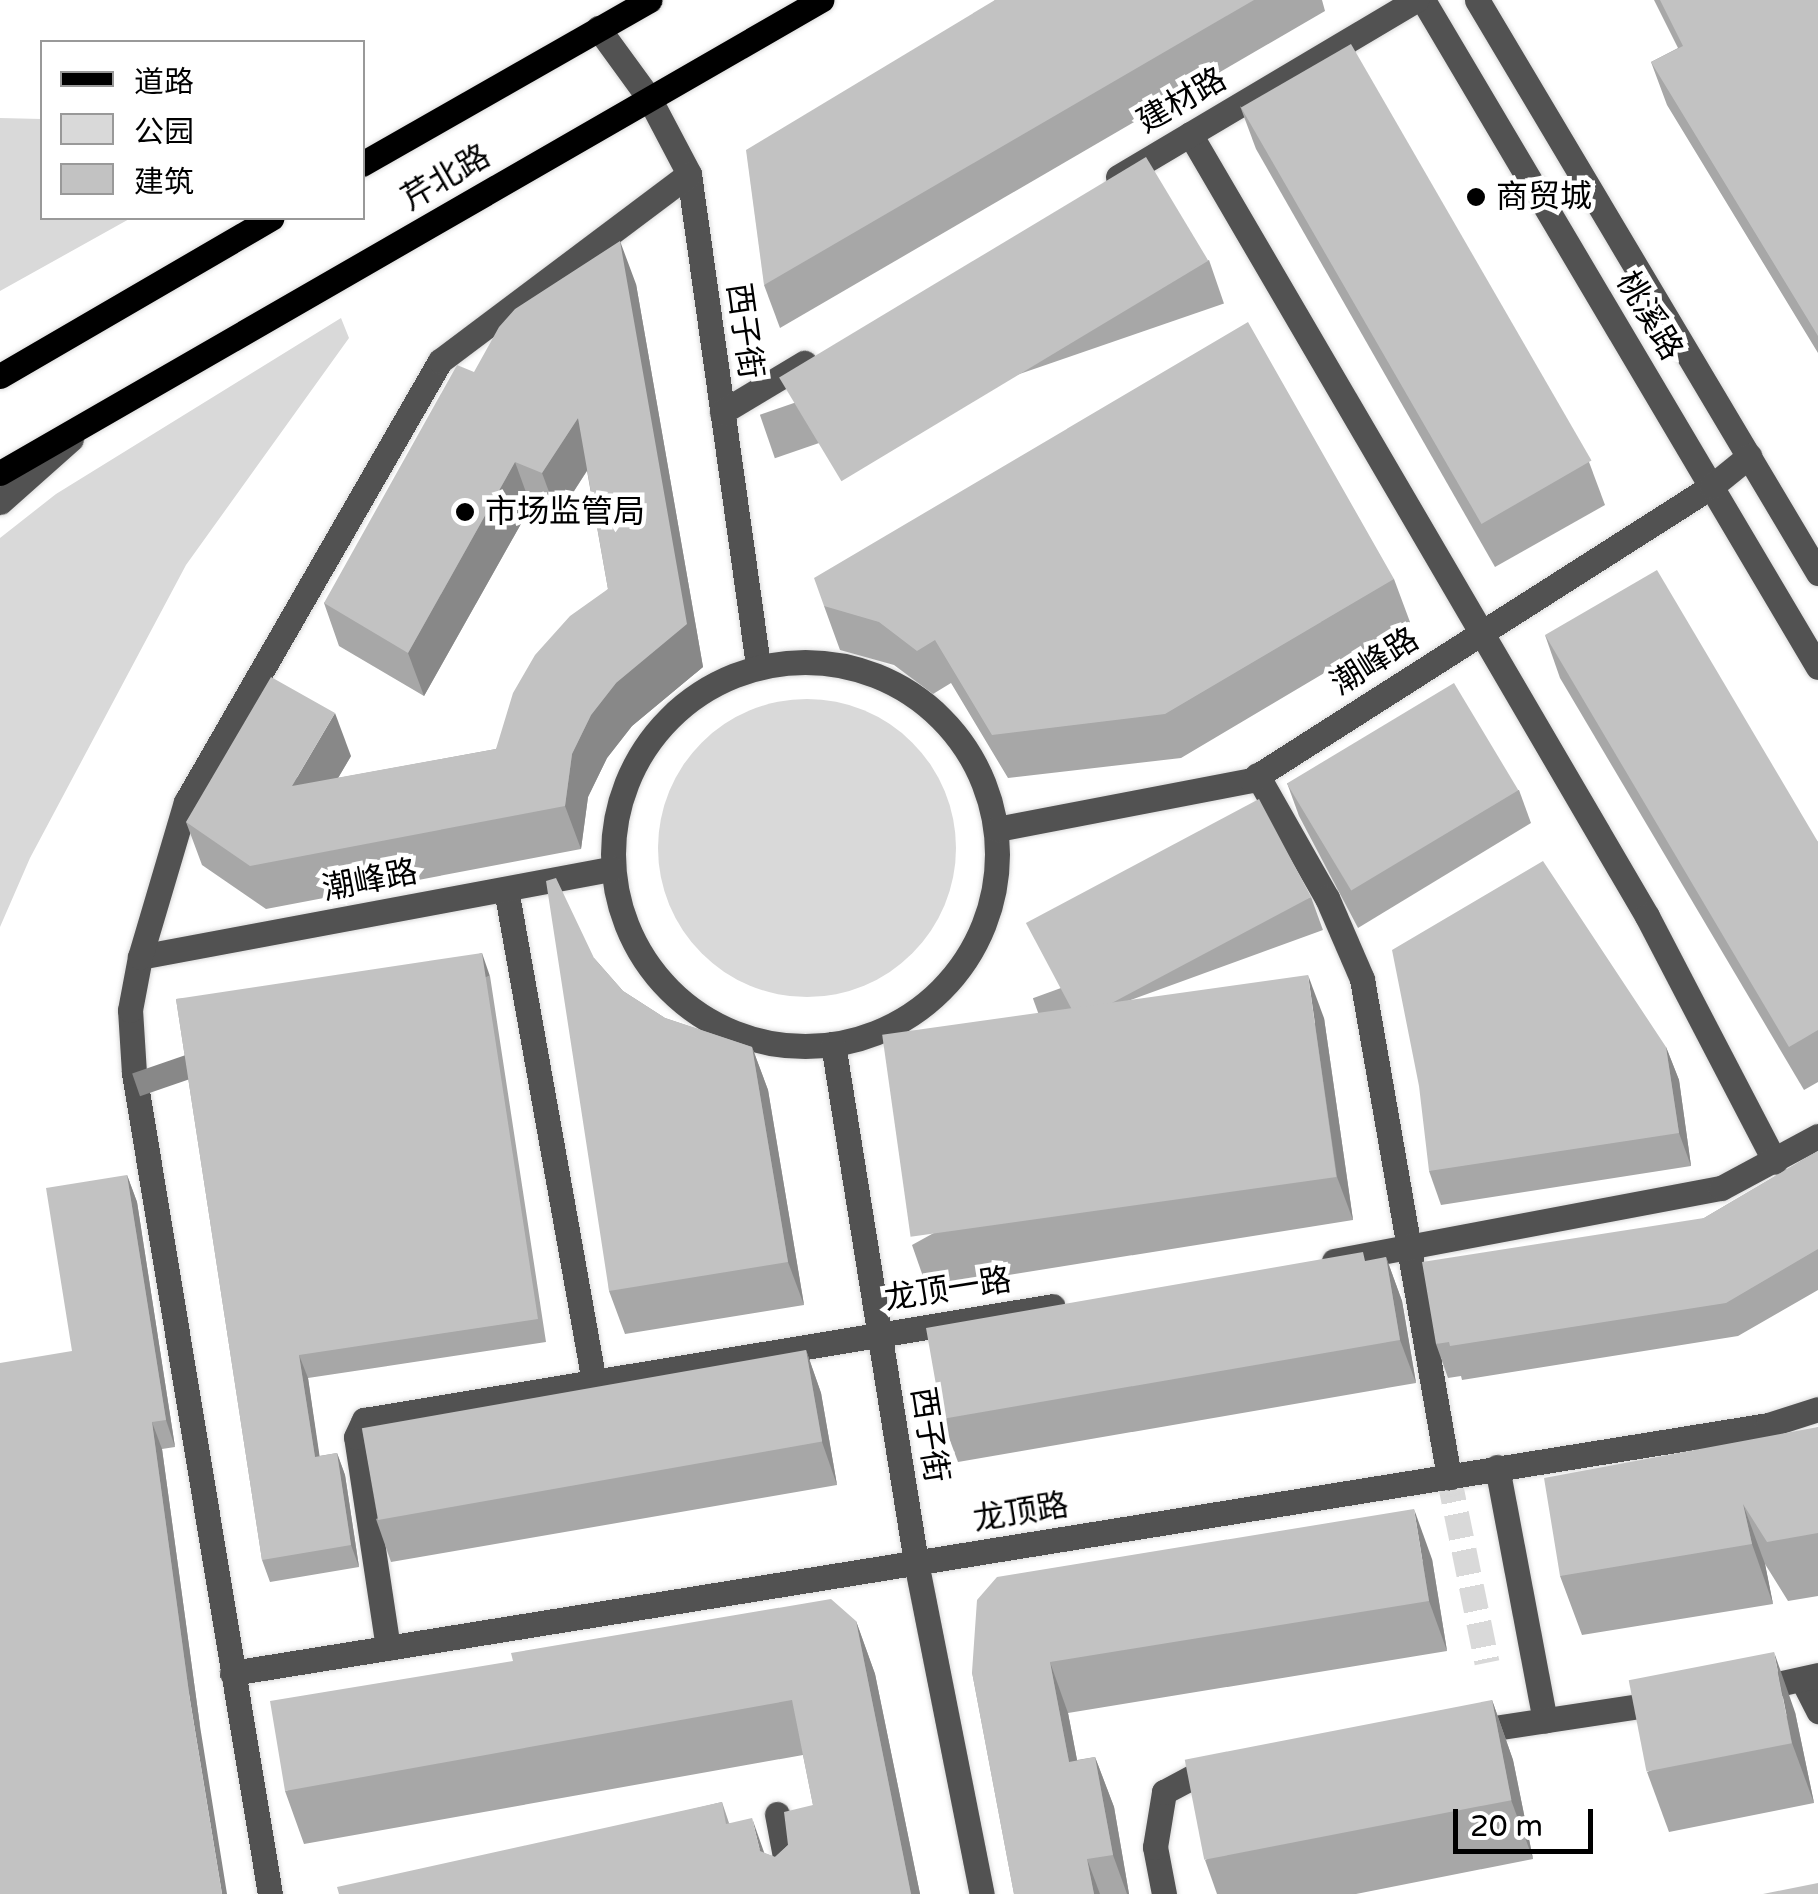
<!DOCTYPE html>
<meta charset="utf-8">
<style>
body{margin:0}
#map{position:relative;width:1818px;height:1894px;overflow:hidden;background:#fff;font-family:"Varela Round","Noto Sans SC",sans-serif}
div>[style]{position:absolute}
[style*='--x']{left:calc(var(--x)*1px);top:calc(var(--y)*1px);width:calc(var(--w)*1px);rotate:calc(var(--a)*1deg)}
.green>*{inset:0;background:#d9d9d9}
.round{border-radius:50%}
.minor-tunnel>*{height:25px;margin-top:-12.5px;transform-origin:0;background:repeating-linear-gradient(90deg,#d9d9d9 0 25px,transparent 0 37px)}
.roads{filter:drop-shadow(0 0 2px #dbdbdb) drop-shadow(0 0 2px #dbdbdb)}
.minor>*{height:25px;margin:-12.5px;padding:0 12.5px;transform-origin:12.5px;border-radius:12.5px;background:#525252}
.minor>.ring{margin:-12.5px;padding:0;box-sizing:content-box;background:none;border:25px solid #525252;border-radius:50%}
.major>*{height:25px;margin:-12.5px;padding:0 12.5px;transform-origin:12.5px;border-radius:12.5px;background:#000}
.wall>*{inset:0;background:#a7a7a7;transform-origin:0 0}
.shaded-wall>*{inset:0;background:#888;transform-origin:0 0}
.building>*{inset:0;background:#c2c2c2;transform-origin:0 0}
.dots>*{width:28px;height:28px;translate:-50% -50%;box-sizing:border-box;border:5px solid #fff;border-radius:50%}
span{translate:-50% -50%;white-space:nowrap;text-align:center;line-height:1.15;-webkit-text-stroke:9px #fff;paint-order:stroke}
.street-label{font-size:32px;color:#000}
.poi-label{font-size:32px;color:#000}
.left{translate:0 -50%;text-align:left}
.legend{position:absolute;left:40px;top:40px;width:325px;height:180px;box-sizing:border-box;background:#fff;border:2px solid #999;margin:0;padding:12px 18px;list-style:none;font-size:30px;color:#000}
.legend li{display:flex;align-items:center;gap:20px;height:50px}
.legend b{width:50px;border:2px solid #999}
.scale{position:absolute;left:1453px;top:1809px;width:140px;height:45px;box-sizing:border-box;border:5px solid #000;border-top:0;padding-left:12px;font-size:30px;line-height:35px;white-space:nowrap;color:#000;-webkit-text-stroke:8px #fff;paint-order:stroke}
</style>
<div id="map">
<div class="green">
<i style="clip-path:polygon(0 118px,42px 119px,42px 218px,131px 218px,0 291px)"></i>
<i style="clip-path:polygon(341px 318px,349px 338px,186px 565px,30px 858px,0 927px,0 538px,56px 494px)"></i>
<i class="round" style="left:658px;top:699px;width:298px;height:298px"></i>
</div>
<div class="minor-tunnel">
<i style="--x:1449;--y:1477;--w:189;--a:78.4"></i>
</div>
<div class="roads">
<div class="minor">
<i style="--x:1423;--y:0;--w:775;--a:59.37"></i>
<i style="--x:1477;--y:0;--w:667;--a:59.24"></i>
<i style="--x:598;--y:28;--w:87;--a:53.9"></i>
<i style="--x:649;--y:98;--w:86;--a:62.2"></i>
<i style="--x:689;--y:174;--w:498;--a:82"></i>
<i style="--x:1190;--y:134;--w:906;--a:59.7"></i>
<i style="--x:1647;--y:916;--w:277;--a:62.5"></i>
<i style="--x:1118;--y:177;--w:347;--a:-30.7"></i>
<i style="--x:722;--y:412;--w:96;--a:-30.9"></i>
<i style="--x:0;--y:502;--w:95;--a:-41.6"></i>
<i class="ring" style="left:613px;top:662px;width:359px;height:359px"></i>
<i style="--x:1257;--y:775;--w:142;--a:60.4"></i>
<i style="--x:1327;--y:898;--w:88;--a:66.6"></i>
<i style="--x:1362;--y:979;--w:506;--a:80.09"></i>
<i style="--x:997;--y:829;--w:259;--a:-10.9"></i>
<i style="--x:1251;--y:780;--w:547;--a:-32.53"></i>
<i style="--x:1712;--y:486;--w:48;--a:-39"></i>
<i style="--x:506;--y:889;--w:501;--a:79.88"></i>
<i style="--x:140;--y:957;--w:480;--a:-10.6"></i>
<i style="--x:833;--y:1044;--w:525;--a:80.9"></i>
<i style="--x:916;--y:1562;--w:338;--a:78.8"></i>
<i style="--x:1334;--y:1261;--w:394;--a:-10.7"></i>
<i style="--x:1721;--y:1188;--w:110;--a:-28.2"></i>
<i style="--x:1497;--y:1467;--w:258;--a:79.3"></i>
<i style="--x:388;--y:1648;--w:213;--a:-98.6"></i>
<i style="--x:356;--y:1437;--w:19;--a:-65"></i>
<i style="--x:364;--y:1420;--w:698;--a:-9.39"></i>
<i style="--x:232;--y:1673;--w:1556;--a:-9.17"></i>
<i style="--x:1768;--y:1425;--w:52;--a:-17.7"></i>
<i style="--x:1803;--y:1681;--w:34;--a:63"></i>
<i style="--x:1755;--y:1689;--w:65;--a:-12.5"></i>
<i style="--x:1468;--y:1732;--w:200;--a:-8.6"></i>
<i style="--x:777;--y:1814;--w:81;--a:79.4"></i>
<i style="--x:270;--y:1894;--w:832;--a:-99.41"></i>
<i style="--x:134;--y:1073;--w:63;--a:-93.6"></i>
<i style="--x:130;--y:1010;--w:54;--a:-79.3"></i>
<i style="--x:140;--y:957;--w:162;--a:-73.5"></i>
<i style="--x:186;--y:802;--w:509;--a:-60.06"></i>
<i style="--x:440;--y:361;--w:311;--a:-36.9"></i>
<i style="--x:1164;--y:1894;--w:48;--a:-100.8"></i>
<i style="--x:1155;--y:1847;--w:56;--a:-80.7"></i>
<i style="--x:1164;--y:1792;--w:38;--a:-28"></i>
<i style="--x:1198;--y:1774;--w:23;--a:-7"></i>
</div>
<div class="major">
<i style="--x:362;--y:164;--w:331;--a:-29.7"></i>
<i style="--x:0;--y:376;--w:314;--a:-30.2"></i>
<i style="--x:0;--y:473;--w:948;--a:-29.95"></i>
</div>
</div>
<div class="wall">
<i style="clip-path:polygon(995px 0,1322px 0,1325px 11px,780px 328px,764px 285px)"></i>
<i style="clip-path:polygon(1654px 0,1818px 0,1818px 353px,1667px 105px,1651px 62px,1678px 48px)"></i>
<i style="clip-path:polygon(1240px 106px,1589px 462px,1605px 505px,1495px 567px,1256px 149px)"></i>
<i style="left:1209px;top:260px;width:46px;height:475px;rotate:71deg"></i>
<i style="clip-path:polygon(636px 284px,703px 667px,632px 726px,607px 758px,588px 797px,581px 849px,266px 909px,202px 865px,186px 822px,351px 756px,338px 778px,496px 749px,608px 589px,587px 471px,558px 516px,531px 506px,424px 696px,339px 646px,324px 603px)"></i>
<i style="clip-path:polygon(1394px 579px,1410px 622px,1181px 758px,1008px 778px,951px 683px,933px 694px,894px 665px,840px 650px,824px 606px)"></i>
<i style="clip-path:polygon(1545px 635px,1818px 842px,1818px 1082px,1804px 1090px,1560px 678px)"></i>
<i style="clip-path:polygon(1287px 783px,1519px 790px,1531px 823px,1358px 928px,1299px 816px)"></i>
<i style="left:1311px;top:897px;width:35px;height:296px;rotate:70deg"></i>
<i style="clip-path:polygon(594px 958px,623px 991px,665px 1018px,752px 1047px,768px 1090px,804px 1305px,625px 1334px,609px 1291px)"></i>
<i style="clip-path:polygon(490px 976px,546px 1342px,308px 1378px,319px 1456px,337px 1453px,345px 1475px,359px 1567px,270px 1582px,262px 1560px,176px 999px)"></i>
<i style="clip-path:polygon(1324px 1018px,1353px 1220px,927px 1288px,912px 1245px)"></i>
<i style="clip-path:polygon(1666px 1047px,1679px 1080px,1691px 1166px,1441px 1205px,1429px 1171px)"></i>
<i style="clip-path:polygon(1818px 1151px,1818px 1290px,1738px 1336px,1462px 1380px,1461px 1376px,1448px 1378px,1436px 1344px,1704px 1218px)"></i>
<i style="clip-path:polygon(127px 1175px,137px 1202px,175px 1447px,162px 1449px,200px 1726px,72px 1351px)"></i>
<i style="clip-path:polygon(1386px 1257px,1402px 1301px,1416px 1383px,958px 1462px,942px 1419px)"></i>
<i style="clip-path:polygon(806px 1350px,821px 1393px,837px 1485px,391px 1562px,376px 1519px)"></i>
<i style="clip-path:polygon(1818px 1427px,1818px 1596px,1788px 1601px,1765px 1564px,1773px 1604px,1582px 1635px,1560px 1576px)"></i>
<i style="clip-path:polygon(1432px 1559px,1447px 1651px,1068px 1713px,1077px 1760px,1095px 1757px,1114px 1807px,1129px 1894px,1014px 1894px,972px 1672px)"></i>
<i style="clip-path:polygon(856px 1621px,875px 1674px,920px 1894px,339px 1894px,722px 1802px,729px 1823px,764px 1853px,775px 1857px,788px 1845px,813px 1805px,803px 1755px,304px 1844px,285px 1791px)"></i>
<i style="clip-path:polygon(1492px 1700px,1513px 1760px,1533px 1859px,1356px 1894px,1217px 1894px,1205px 1860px)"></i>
<i style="clip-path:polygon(1795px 1712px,1814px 1803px,1669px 1832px,1647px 1772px)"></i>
</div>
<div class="shaded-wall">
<i style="clip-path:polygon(620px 241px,636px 284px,703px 667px,632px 726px,607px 758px,588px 797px,581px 849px,565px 806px,572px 754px,591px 715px,616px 683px)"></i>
<i style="clip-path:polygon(578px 418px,593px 461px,558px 516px,542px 473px)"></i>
<i style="clip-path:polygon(515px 462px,531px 506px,424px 696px,408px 653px)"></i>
<i style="clip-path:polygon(335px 713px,351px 756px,308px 829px,292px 786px)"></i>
<i style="left:482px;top:953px;width:24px;height:370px;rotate:71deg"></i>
<i style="clip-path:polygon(1308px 975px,1324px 1018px,1353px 1220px,1337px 1177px)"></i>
<i style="clip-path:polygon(752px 1047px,768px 1090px,804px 1305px,788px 1262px)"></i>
<i style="clip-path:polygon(1666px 1047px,1679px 1080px,1691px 1166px,1679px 1133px)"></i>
<i style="clip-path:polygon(127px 1175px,137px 1202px,175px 1447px,166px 1420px)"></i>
<i style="clip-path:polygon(1386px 1257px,1402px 1301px,1416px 1383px,1400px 1340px)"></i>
<i style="clip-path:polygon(806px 1350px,821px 1393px,837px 1485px,822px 1442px)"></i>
<i style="clip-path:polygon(299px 1355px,308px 1378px,323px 1479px,315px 1457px)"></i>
<i style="clip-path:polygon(152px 1422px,162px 1449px,200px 1726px,227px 1894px,222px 1894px,190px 1700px)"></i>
<i style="clip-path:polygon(337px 1453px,345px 1475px,359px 1567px,351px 1545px)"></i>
<i style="clip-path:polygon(1743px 1504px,1765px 1564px,1773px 1604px,1752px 1544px)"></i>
<i style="clip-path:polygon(1414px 1509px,1432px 1559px,1447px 1651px,1429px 1601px)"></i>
<i style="clip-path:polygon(856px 1621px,875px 1674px,920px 1894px,911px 1894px)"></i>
<i style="clip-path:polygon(1774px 1652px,1795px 1712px,1814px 1803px,1792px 1743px)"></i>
<i style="clip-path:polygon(1050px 1662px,1068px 1713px,1087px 1812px,1069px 1762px)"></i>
<i style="clip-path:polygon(1492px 1700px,1513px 1760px,1533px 1859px,1511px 1800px)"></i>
<i style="clip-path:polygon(1095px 1757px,1114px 1807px,1129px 1894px,1127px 1894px,1113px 1855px)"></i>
<i style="clip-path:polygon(752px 1818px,771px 1872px,760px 1851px)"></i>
<i style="clip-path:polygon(1087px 1859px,1100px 1894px,1094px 1894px)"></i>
</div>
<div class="building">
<i style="clip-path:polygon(995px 0,1254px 0,764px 285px,746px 150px)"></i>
<i style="clip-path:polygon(1660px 0,1818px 0,1818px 336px,1651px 62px,1683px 46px)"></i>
<i style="left:1351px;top:44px;width:481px;height:127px;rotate:60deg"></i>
<i style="left:1146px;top:157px;width:121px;height:428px;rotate:59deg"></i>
<i style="clip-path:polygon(620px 241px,687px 624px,616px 683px,591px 715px,572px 754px,565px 806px,250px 866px,186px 822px,271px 677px,335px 713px,292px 786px,496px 749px,513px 693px,535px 655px,570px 616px,608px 589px,578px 418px,542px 473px,515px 462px,408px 653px,324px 603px,457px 365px,474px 372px,499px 327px,515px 309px)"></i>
<i style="clip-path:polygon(1248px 322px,1394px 579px,1165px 714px,992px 735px,935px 640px,917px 651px,879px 622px,824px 606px,814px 578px)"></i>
<i style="clip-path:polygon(1657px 570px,1818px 842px,1818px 1030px,1789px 1047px,1545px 635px)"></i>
<i style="left:1454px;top:683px;width:125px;height:195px;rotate:59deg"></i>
<i style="left:1259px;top:799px;width:111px;height:264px;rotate:62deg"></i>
<i style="clip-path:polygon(1543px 861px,1666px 1047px,1679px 1133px,1429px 1171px,1419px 1086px,1392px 950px)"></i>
<i style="clip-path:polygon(556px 878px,594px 958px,623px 991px,665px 1018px,752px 1047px,788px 1262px,609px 1291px,546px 881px)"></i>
<i style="clip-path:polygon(482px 953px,538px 1319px,299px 1355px,315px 1457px,337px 1453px,351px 1545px,262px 1560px,176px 999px)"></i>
<i style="left:1308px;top:975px;width:204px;height:430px;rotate:82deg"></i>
<i style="clip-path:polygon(1818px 1151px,1818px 1249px,1726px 1303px,1450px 1346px,1449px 1342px,1436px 1344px,1422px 1262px,1704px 1218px)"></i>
<i style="clip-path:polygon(127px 1175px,166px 1420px,152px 1422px,190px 1700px,222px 1894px,0 1894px,0 1363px,72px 1351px,46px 1188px)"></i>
<i style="clip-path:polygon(1363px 1252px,1365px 1261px,1386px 1257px,1400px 1340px,942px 1419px,926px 1328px)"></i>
<i style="left:806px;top:1350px;width:93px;height:451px;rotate:80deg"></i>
<i style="clip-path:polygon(1818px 1427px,1818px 1533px,1767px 1542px,1743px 1504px,1752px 1544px,1560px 1576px,1544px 1478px)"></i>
<i style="clip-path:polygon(1414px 1509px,1429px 1601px,1050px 1662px,1069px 1762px,1095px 1757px,1113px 1855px,1087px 1859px,1094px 1894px,1014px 1894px,972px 1672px,977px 1600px,997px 1577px)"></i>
<i style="clip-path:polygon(831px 1599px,856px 1621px,911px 1894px,339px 1894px,337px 1887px,722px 1802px,726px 1824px,752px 1818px,760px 1851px,775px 1857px,788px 1845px,784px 1812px,813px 1805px,792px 1700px,285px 1791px,270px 1701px,513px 1661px,511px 1653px)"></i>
<i style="left:1774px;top:1652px;width:93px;height:148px;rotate:79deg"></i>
<i style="left:1492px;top:1700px;width:102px;height:313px;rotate:79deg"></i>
<i style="clip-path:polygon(1818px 1883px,1818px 1894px,1763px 1894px)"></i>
</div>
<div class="dots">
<i style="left:1476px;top:197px;background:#000"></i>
<i style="left:465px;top:512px;background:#000"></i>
</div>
<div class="street-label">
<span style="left:1182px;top:101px;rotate:-30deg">建材路</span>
<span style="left:446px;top:178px;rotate:-30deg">芹北路</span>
<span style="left:1649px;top:316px;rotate:59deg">桃溪路</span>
<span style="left:744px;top:331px;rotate:82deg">西子街</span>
<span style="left:1375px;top:662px;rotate:-32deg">潮峰路</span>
<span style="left:370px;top:881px;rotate:-11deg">潮峰路</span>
<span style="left:948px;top:1290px;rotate:-9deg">龙顶一路</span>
<span style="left:929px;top:1435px;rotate:81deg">西子街</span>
<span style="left:1021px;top:1513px;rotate:-9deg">龙顶路</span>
</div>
<div class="poi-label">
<span class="left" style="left:1496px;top:197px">商贸城</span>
<span class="left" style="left:485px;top:512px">市场监管局</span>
</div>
<ul class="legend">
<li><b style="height:12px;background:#000"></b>道路</li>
<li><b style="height:28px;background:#d9d9d9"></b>公园</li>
<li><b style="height:28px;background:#c2c2c2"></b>建筑</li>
</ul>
<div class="scale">20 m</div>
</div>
